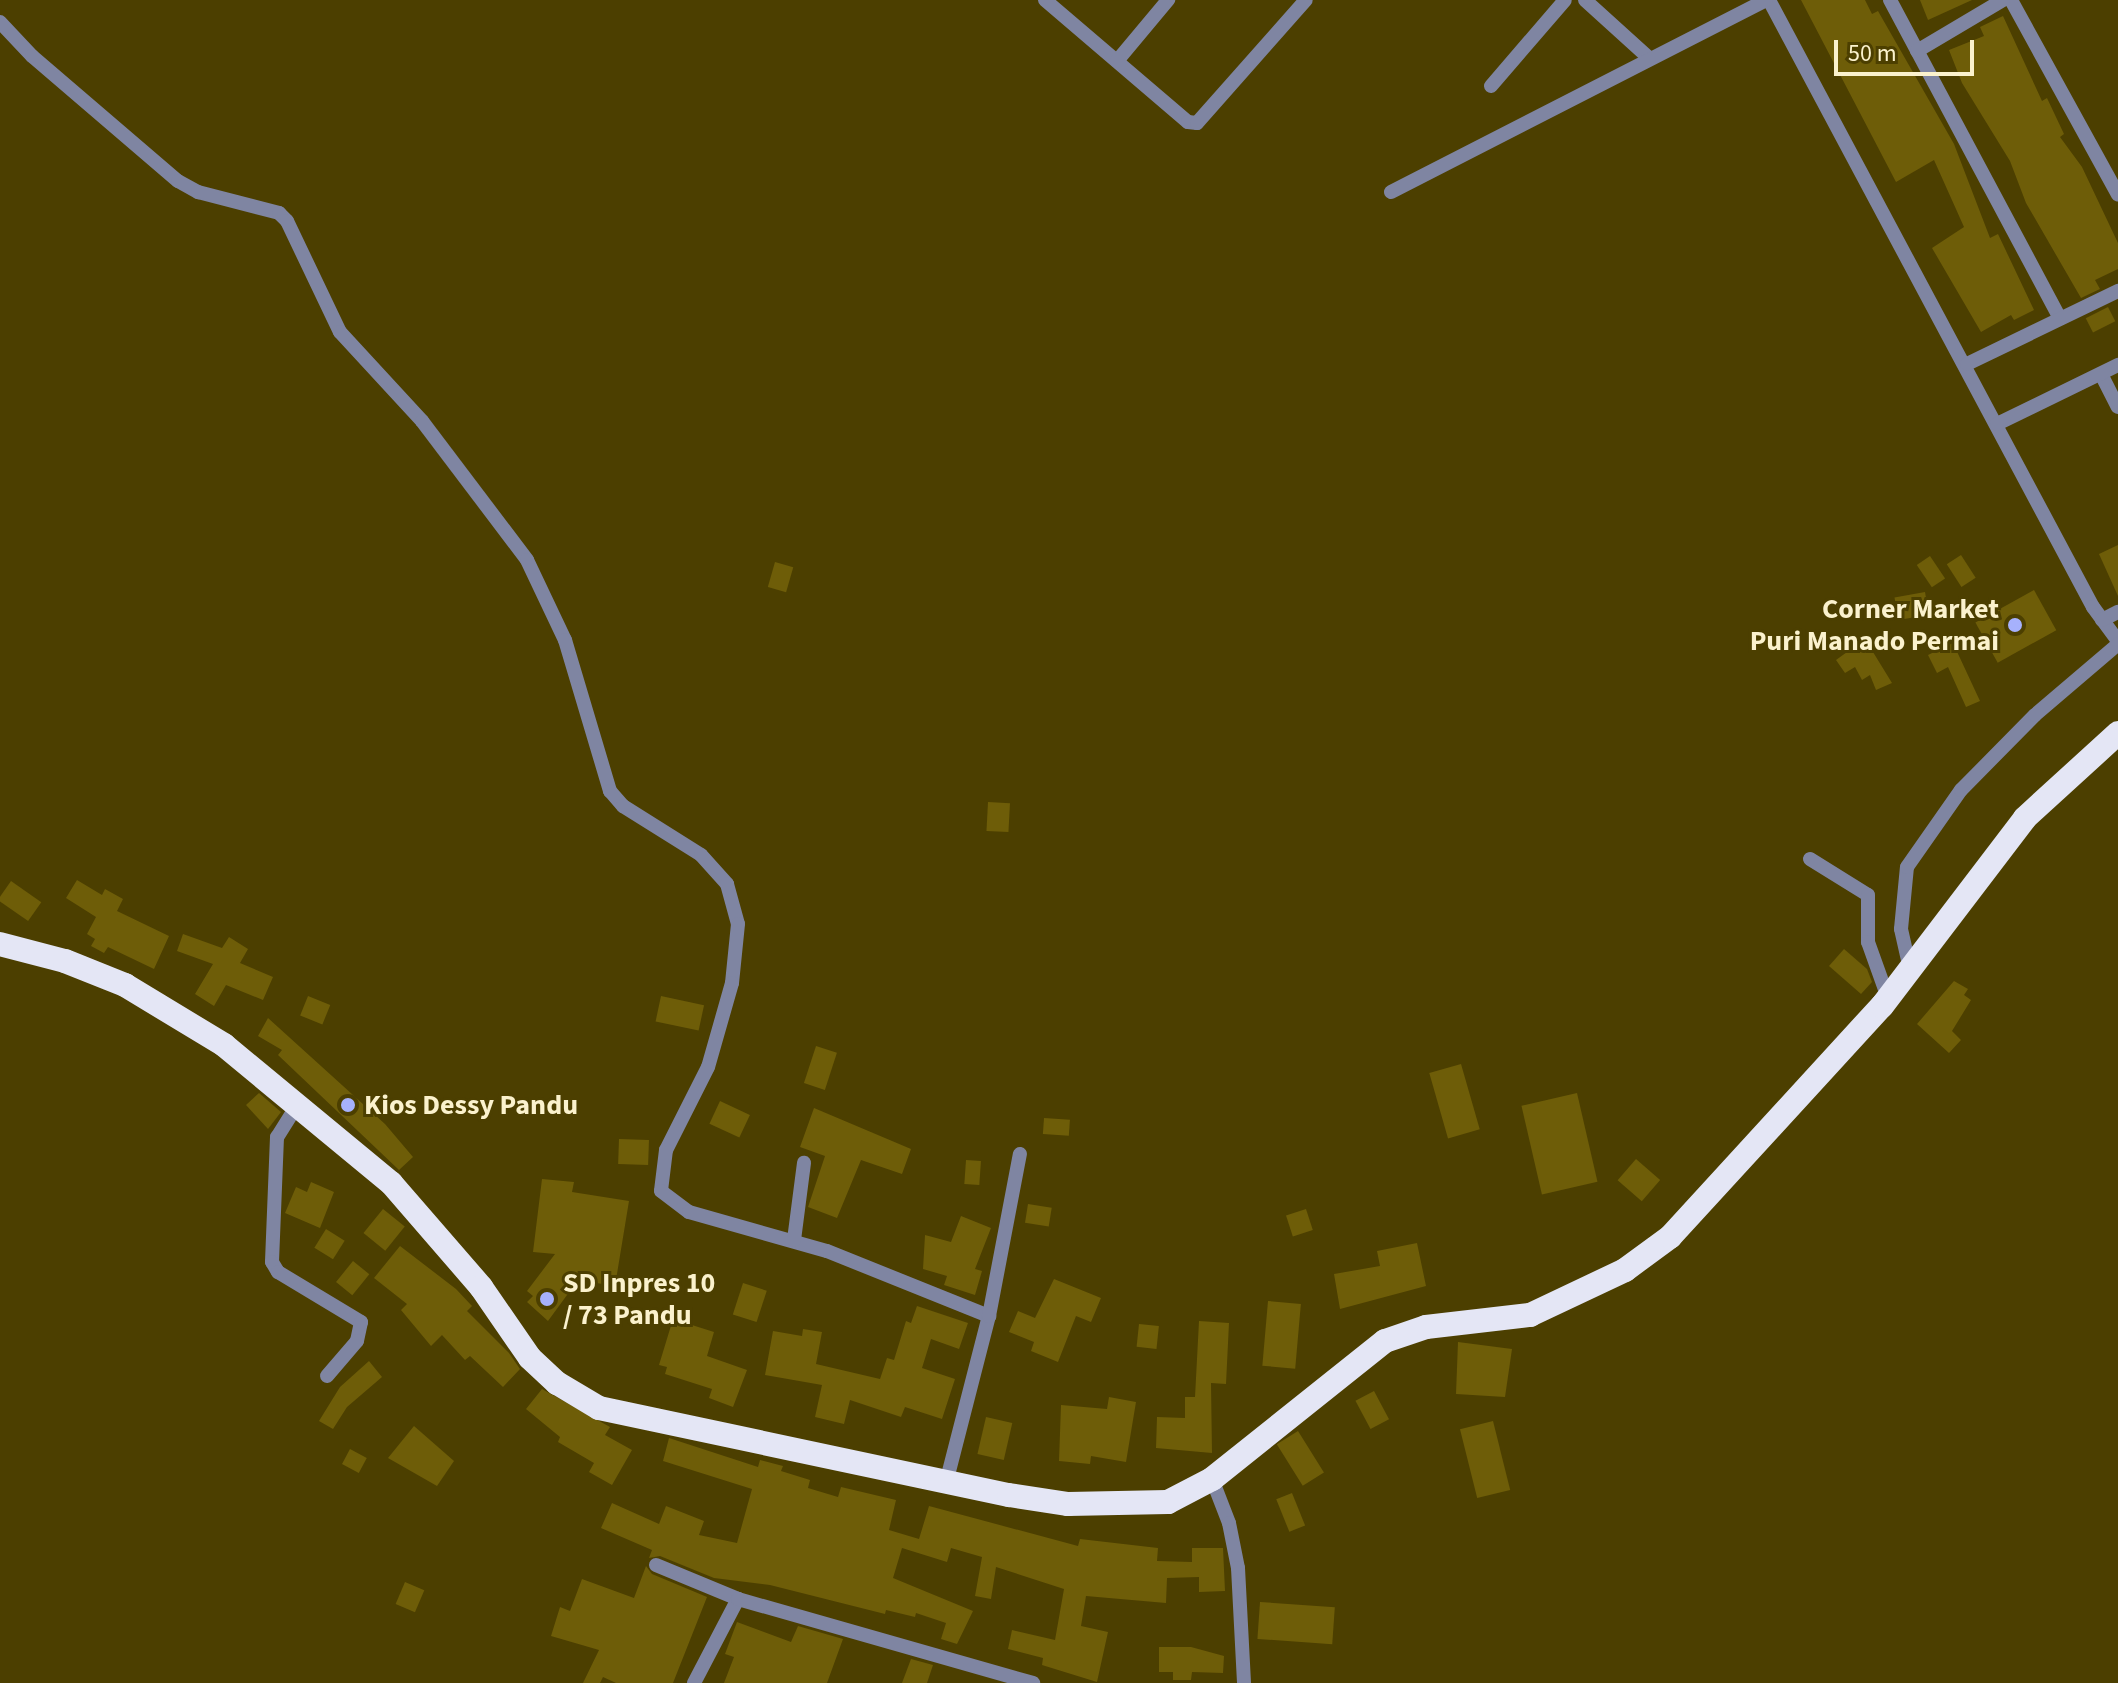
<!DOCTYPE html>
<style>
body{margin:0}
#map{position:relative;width:2118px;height:1683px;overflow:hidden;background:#4c3f00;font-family:"Source Sans 3",sans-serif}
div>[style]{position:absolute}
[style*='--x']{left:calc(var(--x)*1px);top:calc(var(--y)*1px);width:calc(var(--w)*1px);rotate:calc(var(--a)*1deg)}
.building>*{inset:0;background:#6e5d08;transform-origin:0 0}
.street>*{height:14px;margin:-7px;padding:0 7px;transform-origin:7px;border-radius:7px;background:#7f85a2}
.highway>*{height:24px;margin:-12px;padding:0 12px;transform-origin:12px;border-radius:12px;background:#e4e6f5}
.dots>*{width:22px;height:22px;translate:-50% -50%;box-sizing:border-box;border:4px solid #4c3f00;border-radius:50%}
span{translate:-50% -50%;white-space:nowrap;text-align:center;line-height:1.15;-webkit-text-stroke:6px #4c3f00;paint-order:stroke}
.poi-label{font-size:28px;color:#fbf2cd;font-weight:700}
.right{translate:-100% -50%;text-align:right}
.left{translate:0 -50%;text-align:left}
.scale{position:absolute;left:1834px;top:40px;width:140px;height:36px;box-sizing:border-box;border:4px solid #fbf2cd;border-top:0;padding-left:10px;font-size:24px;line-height:28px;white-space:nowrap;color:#fbf2cd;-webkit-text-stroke:6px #4c3f00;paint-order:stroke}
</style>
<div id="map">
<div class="building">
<i style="clip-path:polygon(1801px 0,1865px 0,1872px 14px,1878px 11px,1954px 144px,1990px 238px,1998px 234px,2034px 310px,2014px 320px,2011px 315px,1981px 332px,1932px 248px,1964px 227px,1934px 160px,1896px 182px)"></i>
<i style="clip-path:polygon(1920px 0,1972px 0,1928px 20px)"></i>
<i style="clip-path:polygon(2003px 16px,2042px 101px,2047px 98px,2064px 134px,2060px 137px,2082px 167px,2118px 243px,2118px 269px,2095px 280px,2100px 289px,2081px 298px,2026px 203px,2010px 161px,1962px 83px,1949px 50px,1984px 36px,1980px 27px)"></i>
<i style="left:2108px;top:307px;width:16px;height:25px;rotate:63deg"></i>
<i style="clip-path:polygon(2118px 545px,2118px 596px,2099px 554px)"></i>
<i style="left:1961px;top:555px;width:27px;height:17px;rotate:57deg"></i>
<i style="left:1930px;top:556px;width:27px;height:16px;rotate:56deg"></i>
<i style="left:775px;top:562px;width:19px;height:26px;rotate:16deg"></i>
<i style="left:2034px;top:590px;width:46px;height:67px;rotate:61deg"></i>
<i style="left:1925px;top:592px;width:23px;height:31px;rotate:80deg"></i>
<i style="clip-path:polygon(1865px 639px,1892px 683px,1876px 690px,1870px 675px,1862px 680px,1855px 667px,1845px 673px,1836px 660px)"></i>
<i style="clip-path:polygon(1953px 643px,1980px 701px,1966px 707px,1948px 667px,1937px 673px,1928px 655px)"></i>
<i style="left:988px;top:802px;width:22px;height:29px;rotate:3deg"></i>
<i style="clip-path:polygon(77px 880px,102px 895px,105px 889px,123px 899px,117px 911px,169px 936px,154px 969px,108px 947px,104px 953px,91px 946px,95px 939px,87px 934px,96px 917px,66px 898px)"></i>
<i style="left:11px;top:881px;width:37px;height:23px;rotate:35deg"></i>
<i style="clip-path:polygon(183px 934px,222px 948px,229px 937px,248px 949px,240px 963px,273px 977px,263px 1000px,226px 985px,214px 1006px,195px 994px,213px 964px,177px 951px)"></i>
<i style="clip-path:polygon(1844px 949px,1867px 969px,1872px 982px,1861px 994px,1829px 966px)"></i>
<i style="clip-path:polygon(1954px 981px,1968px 989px,1964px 995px,1971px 1000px,1952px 1031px,1961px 1040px,1949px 1053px,1917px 1024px)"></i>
<i style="left:308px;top:996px;width:24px;height:21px;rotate:22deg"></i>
<i style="left:661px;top:996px;width:44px;height:26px;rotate:12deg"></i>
<i style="clip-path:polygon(268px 1018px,385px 1124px,413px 1157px,399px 1170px,278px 1055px,282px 1050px,258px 1036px)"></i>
<i style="left:816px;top:1046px;width:22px;height:39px;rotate:18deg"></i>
<i style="left:1461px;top:1064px;width:68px;height:33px;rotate:74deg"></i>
<i style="clip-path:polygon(259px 1093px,281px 1112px,268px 1129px,246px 1105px)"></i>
<i style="left:1577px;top:1093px;width:91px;height:57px;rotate:77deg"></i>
<i style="left:720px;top:1101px;width:33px;height:25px;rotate:25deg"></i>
<i style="clip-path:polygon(814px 1108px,911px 1149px,902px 1174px,861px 1160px,837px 1218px,808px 1207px,825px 1156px,800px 1147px)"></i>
<i style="left:1044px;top:1118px;width:26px;height:16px;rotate:4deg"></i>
<i style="left:619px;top:1139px;width:30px;height:25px;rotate:2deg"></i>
<i style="left:1636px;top:1159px;width:32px;height:28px;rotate:41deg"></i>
<i style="left:966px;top:1160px;width:15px;height:24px;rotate:4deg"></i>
<i style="clip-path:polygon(542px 1179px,574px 1182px,572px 1192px,629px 1201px,615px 1286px,578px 1280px,548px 1321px,527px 1302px,533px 1296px,527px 1291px,555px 1254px,533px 1252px)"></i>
<i style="clip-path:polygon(311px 1182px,334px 1192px,320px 1228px,285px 1213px,296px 1187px,307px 1192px)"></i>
<i style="left:1028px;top:1204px;width:24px;height:19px;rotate:9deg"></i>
<i style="left:383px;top:1209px;width:28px;height:31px;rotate:39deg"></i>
<i style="left:1306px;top:1209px;width:22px;height:21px;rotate:72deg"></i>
<i style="clip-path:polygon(961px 1216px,991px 1228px,975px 1269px,982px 1271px,975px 1295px,944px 1285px,947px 1276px,923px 1269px,925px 1235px,951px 1242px)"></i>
<i style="left:326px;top:1229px;width:22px;height:22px;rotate:32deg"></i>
<i style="clip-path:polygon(1417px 1243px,1426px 1286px,1340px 1309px,1334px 1274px,1380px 1266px,1377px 1251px)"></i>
<i style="clip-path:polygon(400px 1246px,456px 1289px,472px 1306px,467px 1311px,509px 1353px,520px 1369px,503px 1387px,470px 1356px,465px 1360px,442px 1335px,431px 1346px,401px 1310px,407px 1304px,374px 1278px)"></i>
<i style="left:353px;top:1261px;width:21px;height:27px;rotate:39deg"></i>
<i style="clip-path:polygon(1054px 1279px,1101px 1298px,1091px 1322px,1076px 1316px,1058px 1362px,1031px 1351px,1034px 1342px,1009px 1332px,1018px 1311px,1035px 1318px)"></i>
<i style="left:743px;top:1283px;width:25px;height:33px;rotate:18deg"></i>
<i style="left:1268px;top:1301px;width:33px;height:65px;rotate:5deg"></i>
<i style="clip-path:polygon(917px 1306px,968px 1323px,959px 1349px,931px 1339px,922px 1368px,955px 1379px,942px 1419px,905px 1407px,901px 1417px,850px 1400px,844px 1424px,815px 1417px,822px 1385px,765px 1375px,773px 1331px,802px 1336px,803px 1329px,822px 1332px,816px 1364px,880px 1379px,887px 1358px,894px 1360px,906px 1321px,911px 1323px)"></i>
<i style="clip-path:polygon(673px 1319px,714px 1332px,707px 1356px,747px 1370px,733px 1407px,709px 1398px,712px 1389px,665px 1374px,667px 1367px,659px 1365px)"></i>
<i style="clip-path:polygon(1199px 1321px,1229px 1323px,1226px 1384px,1211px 1383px,1212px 1453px,1156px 1448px,1157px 1417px,1185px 1418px,1185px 1397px,1195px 1397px)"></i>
<i style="left:1139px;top:1324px;width:20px;height:23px;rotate:6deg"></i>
<i style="clip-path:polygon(1458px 1342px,1512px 1349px,1505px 1397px,1456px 1394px)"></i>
<i style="clip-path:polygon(369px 1361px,382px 1377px,347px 1407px,333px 1429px,319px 1421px,340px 1387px)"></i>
<i style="clip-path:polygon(542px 1389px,610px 1427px,605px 1435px,632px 1450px,612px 1485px,589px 1472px,594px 1463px,558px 1442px,560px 1437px,526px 1409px)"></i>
<i style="left:1374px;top:1391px;width:32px;height:21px;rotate:62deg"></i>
<i style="clip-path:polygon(1109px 1397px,1136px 1402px,1126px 1462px,1091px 1456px,1090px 1464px,1059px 1461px,1061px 1405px,1107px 1409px)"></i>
<i style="left:986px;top:1417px;width:27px;height:38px;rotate:13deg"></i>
<i style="left:1493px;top:1421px;width:71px;height:34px;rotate:76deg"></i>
<i style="clip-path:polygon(414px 1426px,454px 1461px,437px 1486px,388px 1458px)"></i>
<i style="left:1298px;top:1431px;width:49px;height:25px;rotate:58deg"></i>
<i style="clip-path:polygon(669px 1438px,758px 1467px,760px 1460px,783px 1466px,781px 1471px,810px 1480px,808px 1488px,838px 1497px,841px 1487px,896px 1500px,889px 1530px,919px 1539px,929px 1506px,1078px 1546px,1080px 1539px,1158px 1548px,1157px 1561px,1192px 1562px,1192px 1548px,1223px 1548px,1225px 1591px,1199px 1592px,1199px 1577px,1167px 1578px,1166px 1603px,1086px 1596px,1081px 1626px,1108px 1632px,1097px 1682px,1042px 1665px,1043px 1658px,1008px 1649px,1012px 1630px,1055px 1640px,1064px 1589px,996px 1567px,991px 1599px,975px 1596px,982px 1557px,951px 1548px,947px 1562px,902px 1548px,893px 1578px,973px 1611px,957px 1644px,941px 1639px,946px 1623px,916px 1613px,915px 1617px,886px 1610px,885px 1614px,770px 1585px,714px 1578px,660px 1556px,649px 1558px,652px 1550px,601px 1528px,612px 1503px,659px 1524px,666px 1506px,704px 1521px,699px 1535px,737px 1543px,752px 1489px,663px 1461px)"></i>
<i style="left:350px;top:1449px;width:19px;height:17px;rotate:28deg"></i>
<i style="left:1292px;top:1493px;width:35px;height:17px;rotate:68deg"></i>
<i style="clip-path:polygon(646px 1566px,652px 1574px,707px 1597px,673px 1683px,616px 1683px,603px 1677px,600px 1683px,583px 1683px,599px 1650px,551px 1636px,560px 1607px,570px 1611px,582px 1579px,634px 1598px)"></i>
<i style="left:405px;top:1582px;width:21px;height:24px;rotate:23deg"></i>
<i style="left:1260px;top:1602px;width:75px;height:37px;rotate:4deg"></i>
<i style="clip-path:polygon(737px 1622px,791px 1642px,798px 1626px,843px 1639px,827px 1683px,724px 1683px,734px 1657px,725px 1654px)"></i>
<i style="clip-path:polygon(1159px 1647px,1191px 1647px,1224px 1656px,1223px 1673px,1192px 1672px,1191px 1680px,1173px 1680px,1173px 1672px,1159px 1672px)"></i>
<i style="clip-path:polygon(911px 1659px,933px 1665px,927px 1683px,902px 1683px)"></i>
</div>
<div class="street">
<i style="--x:1045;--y:0;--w:188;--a:40.5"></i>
<i style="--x:1188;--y:122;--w:9;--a:6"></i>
<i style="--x:1197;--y:123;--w:164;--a:-48.5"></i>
<i style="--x:1585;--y:0;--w:86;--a:42.2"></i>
<i style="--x:1769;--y:0;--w:688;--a:61.91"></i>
<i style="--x:2093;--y:607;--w:42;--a:53.7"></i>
<i style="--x:1890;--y:0;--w:359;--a:61.9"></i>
<i style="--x:2011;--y:0;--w:222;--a:61.2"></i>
<i style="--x:0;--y:22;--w:47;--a:46.7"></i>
<i style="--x:32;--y:56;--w:192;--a:40.6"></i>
<i style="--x:178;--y:181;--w:23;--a:29"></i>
<i style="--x:198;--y:192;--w:84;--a:14.5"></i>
<i style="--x:279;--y:213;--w:11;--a:45"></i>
<i style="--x:287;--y:221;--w:123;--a:64.5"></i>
<i style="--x:340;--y:332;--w:121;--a:47.3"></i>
<i style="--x:422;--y:421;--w:174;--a:52.9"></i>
<i style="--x:527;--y:560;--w:89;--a:64.6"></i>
<i style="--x:565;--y:640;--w:158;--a:73.4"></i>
<i style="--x:610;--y:791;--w:20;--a:49"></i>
<i style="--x:623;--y:806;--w:92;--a:32.1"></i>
<i style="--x:701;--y:855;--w:39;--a:48"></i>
<i style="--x:727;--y:884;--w:41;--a:74.6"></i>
<i style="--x:738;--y:924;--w:59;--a:95.8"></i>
<i style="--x:732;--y:983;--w:87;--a:105.9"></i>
<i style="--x:708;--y:1067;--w:93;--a:116.8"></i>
<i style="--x:666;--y:1150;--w:41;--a:97"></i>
<i style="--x:661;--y:1191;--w:35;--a:37"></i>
<i style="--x:689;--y:1212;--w:143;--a:15.8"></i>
<i style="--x:827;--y:1251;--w:175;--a:21.9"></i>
<i style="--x:1917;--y:51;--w:100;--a:-30.7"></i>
<i style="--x:1117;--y:61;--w:80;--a:-50.1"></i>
<i style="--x:1491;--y:86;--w:113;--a:-49.3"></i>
<i style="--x:1391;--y:192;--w:421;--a:-27.1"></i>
<i style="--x:1967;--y:364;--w:168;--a:-25.8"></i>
<i style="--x:2101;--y:374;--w:37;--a:63"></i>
<i style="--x:1997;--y:424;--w:135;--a:-26"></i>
<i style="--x:2102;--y:620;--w:18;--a:-27"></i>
<i style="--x:1810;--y:859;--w:68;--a:31.8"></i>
<i style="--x:1868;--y:895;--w:47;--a:90"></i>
<i style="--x:1868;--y:942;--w:59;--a:70.3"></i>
<i style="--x:1910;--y:969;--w:41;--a:-102.7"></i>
<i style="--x:1901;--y:929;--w:62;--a:-84.5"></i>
<i style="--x:1907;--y:867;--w:94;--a:-55"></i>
<i style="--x:1961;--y:790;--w:105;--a:-45.4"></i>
<i style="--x:2035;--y:715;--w:109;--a:-40.5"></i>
<i style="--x:296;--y:1107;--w:36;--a:122"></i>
<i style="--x:277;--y:1137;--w:125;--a:92.3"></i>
<i style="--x:272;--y:1262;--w:12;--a:59"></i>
<i style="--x:278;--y:1272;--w:97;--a:31.1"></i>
<i style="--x:361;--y:1322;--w:19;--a:102"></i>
<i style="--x:357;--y:1341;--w:46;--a:130.6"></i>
<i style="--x:794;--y:1240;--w:78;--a:-82.6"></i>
<i style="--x:1212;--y:1479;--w:47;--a:68.9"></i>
<i style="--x:1229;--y:1523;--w:46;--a:78.7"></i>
<i style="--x:1238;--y:1568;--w:115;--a:87"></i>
<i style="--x:946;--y:1483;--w:172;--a:-75.6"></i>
<i style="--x:989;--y:1316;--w:165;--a:-79.2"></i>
<i style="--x:656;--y:1565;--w:89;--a:22.5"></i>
<i style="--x:694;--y:1683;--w:95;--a:-62.4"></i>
<i style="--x:738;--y:1599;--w:307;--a:15.9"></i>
</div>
<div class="highway">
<i style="--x:0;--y:944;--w:67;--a:14.7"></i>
<i style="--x:65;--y:961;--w:65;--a:21.8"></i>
<i style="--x:125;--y:985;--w:116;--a:31.2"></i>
<i style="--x:224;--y:1045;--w:217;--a:39.6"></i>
<i style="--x:391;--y:1183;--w:138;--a:49.1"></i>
<i style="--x:481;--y:1287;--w:86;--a:55.4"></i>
<i style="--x:530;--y:1358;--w:37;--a:43"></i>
<i style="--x:557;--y:1383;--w:49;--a:30.8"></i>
<i style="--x:599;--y:1408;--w:419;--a:12"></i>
<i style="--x:1009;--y:1495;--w:60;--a:8.7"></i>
<i style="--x:1068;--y:1504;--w:100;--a:-1.1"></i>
<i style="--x:1168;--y:1502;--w:50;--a:-27.6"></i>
<i style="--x:1212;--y:1479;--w:221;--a:-38.6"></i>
<i style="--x:1385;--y:1341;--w:43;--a:-18.9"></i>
<i style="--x:1426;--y:1327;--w:105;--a:-6.6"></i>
<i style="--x:1530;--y:1315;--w:105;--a:-25.3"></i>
<i style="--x:1625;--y:1270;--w:56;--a:-36.3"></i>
<i style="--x:1670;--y:1237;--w:314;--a:-47.5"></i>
<i style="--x:1882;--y:1006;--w:236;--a:-52.7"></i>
<i style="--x:2025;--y:818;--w:126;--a:-42.4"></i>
</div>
<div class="dots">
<i style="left:2015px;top:625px;background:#a6b1fc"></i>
<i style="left:348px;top:1105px;background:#a6b1fc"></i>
<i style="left:547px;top:1299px;background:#a6b1fc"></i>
</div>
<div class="poi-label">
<span class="right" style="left:1999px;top:625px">Corner Market<br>Puri Manado Permai</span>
<span class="left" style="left:364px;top:1105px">Kios Dessy Pandu</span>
<span class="left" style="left:563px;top:1299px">SD Inpres 10<br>/ 73 Pandu</span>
</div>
<div class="scale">50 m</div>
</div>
